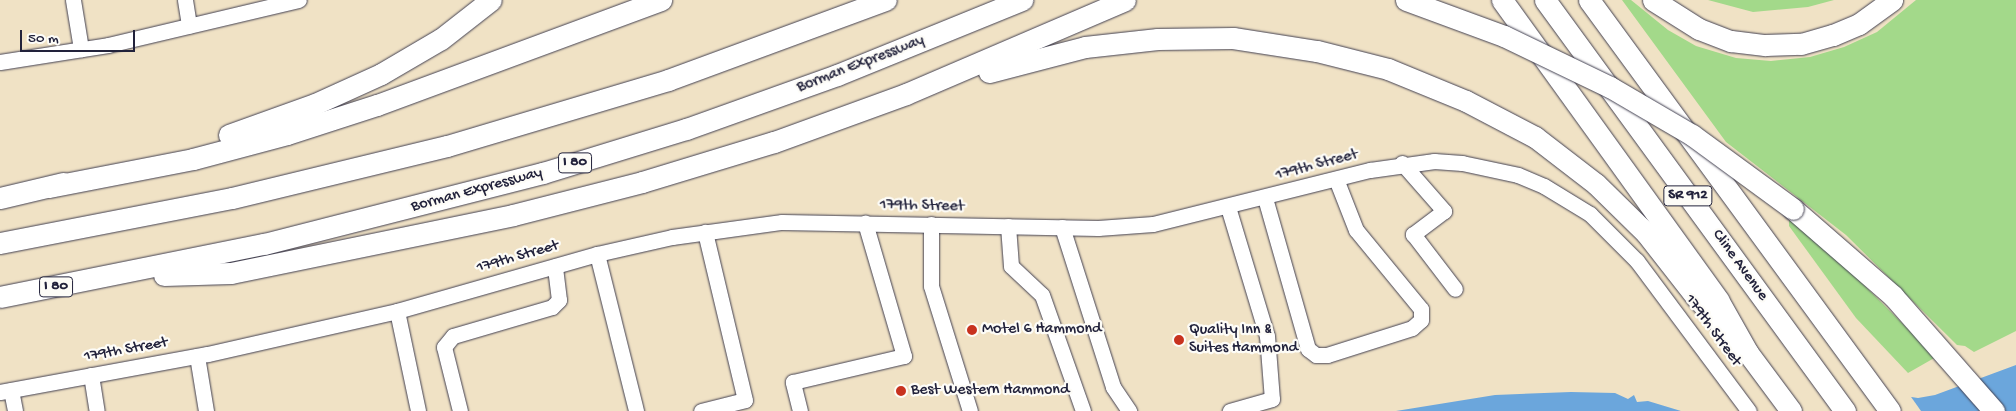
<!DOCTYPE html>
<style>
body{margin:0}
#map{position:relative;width:2016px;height:411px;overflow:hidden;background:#f0e2c5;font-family:"Gochi Hand",sans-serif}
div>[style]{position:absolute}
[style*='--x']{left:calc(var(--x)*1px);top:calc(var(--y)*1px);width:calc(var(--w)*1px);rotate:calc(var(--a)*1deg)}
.green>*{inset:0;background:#a3d98a}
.water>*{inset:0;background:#6ba6dc}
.pier>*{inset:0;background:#f0e2c5}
.roads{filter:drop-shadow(0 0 1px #413f50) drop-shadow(0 0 1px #413f50)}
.minor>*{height:15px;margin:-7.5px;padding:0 7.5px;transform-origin:7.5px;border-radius:7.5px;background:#fff}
.highway>*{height:21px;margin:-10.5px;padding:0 10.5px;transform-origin:10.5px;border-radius:10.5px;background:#fff}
.bridges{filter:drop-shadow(0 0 1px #413f50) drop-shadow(0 0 1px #413f50)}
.highway-bridge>*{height:21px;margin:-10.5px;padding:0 10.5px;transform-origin:10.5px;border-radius:10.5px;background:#fff}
.dots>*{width:14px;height:14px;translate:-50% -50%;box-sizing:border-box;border:2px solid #fdfcf7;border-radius:50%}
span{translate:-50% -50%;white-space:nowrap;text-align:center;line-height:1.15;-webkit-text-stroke:4.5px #fdfcf7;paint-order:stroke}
.shield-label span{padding:1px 4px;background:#fdfcf7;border:1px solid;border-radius:4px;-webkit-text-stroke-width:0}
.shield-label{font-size:15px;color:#22223b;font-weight:700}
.street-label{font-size:16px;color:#22223b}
.poi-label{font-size:16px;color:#22223b}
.left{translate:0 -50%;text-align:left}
.scale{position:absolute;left:20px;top:30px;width:115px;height:22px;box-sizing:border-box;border:2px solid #22223b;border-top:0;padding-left:6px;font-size:15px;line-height:18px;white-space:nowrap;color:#22223b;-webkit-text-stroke:4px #fdfcf7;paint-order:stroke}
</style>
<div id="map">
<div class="green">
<i style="clip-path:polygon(1622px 0,1631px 0,1668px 30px,1696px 46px,1736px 58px,1771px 61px,1810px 57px,1844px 47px,1877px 32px,1916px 0,2016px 0,2016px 331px,1974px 352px,1965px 346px,1957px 345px,1846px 235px,1726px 142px)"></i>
<i style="clip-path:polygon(1708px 0,1834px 0,1808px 7px,1753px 12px)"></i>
<i style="clip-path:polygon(1789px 219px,1851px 272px,1936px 357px,1908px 373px,1856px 318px,1789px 226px)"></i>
</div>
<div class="water">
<i style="clip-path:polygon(2016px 365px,2016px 411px,1812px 411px,1898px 395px,1918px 398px,1935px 395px)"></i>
<i style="clip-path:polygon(1571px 392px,1615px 393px,1628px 399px,1634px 395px,1637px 402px,1648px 401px,1681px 411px,1396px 411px,1495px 395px)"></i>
</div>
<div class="pier">
<i style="clip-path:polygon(1898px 392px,1909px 394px,1921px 411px,1810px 411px,1854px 399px)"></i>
</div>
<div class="roads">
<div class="minor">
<i style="--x:73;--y:0;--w:50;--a:80.7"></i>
<i style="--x:185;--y:0;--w:26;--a:81"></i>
<i style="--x:0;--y:62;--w:109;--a:-8.9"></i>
<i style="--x:108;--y:45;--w:196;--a:-13.3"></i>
<i style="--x:1402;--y:163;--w:64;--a:48.8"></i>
<i style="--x:1444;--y:211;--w:39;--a:143"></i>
<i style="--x:1413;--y:234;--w:69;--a:52.6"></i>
<i style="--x:1265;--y:198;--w:157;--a:74.1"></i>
<i style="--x:1308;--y:349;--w:10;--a:37"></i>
<i style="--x:1316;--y:355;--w:11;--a:0"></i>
<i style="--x:1327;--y:355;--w:89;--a:-17.6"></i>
<i style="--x:1412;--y:328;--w:12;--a:-42"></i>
<i style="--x:1421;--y:320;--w:11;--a:-90"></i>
<i style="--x:1421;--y:309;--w:102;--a:-129.4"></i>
<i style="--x:1356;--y:230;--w:55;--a:-111.4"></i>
<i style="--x:1228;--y:207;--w:135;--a:73.2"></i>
<i style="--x:1267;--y:336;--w:63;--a:85.5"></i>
<i style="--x:1272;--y:399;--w:44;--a:164.1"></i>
<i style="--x:931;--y:224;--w:62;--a:90"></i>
<i style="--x:931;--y:286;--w:131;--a:72.7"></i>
<i style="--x:1008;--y:226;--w:40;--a:85.7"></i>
<i style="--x:1011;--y:266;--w:42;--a:43.1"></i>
<i style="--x:1042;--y:295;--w:123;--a:70.5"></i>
<i style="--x:1062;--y:227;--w:168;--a:72.3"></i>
<i style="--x:1113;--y:387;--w:29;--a:56"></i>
<i style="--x:597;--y:254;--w:162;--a:76"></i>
<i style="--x:397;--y:311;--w:102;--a:78.1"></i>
<i style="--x:197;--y:356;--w:56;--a:80.7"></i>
<i style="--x:91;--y:375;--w:36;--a:81"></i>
<i style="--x:11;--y:390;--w:21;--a:79"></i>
<i style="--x:0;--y:392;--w:211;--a:-10.4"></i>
<i style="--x:208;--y:354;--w:194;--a:-12.8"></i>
<i style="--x:397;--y:311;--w:208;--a:-15.9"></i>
<i style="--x:597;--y:254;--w:77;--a:-12.8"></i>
<i style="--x:672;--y:237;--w:111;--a:-7.8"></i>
<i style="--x:782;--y:222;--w:316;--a:1.1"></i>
<i style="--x:1098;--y:228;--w:55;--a:-4.2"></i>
<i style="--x:1153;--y:224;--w:224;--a:-14"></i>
<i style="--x:1370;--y:170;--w:65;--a:-8"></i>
<i style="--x:1434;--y:161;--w:28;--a:4"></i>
<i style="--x:1462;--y:163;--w:57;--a:12.1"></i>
<i style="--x:1518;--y:175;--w:28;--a:23"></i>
<i style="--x:1544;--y:186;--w:54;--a:31.3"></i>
<i style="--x:1590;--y:214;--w:66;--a:45"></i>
<i style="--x:1637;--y:261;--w:187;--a:53.3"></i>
<i style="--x:460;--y:411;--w:66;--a:-104"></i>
<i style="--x:444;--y:347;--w:14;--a:-51"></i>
<i style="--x:453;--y:336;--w:103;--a:-16.3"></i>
<i style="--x:552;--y:307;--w:10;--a:-45"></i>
<i style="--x:559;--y:300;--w:34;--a:-97"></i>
<i style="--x:701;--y:411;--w:45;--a:-14"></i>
<i style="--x:745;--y:400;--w:173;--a:-103.4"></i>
<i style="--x:800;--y:411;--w:30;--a:-104"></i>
<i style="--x:793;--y:382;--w:114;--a:-13.2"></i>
<i style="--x:904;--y:356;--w:139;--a:-106.3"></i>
</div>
<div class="highway">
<i style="--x:1502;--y:0;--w:370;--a:54.2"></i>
<i style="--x:1718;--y:300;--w:61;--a:60.5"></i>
<i style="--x:1748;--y:353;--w:72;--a:53.4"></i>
<i style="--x:1545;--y:0;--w:509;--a:53.87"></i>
<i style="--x:1589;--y:0;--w:509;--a:53.78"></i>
<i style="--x:1653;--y:0;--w:54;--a:32.2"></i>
<i style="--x:1699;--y:29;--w:34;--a:21"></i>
<i style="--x:1731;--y:41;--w:34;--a:7"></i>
<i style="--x:1765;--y:45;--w:36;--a:-2"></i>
<i style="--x:1801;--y:44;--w:33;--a:-16"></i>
<i style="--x:1833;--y:35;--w:28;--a:-23"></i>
<i style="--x:1859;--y:24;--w:41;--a:-36"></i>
<i style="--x:989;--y:72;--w:99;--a:-14.6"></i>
<i style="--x:1085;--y:47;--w:73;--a:-6.3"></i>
<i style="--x:1158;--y:39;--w:75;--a:-0.8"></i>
<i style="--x:1233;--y:38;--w:85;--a:8.8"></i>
<i style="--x:1317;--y:51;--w:73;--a:14.2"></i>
<i style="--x:1388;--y:69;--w:84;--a:22.3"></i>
<i style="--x:1466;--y:101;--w:78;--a:27.6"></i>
<i style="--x:1535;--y:137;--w:77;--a:37.6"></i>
<i style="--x:1596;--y:184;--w:70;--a:44.4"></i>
<i style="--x:1646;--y:233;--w:81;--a:52"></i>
<i style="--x:1696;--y:297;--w:76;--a:47.1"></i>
<i style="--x:229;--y:135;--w:91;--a:-19.8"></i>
<i style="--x:315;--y:104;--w:72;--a:-24.4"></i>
<i style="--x:381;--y:74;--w:69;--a:-30.3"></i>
<i style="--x:441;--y:39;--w:63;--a:-38"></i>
<i style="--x:49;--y:187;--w:147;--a:-11"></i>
<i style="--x:193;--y:159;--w:97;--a:-14.9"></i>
<i style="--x:287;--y:134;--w:95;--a:-17.9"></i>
<i style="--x:377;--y:105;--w:303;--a:-20.3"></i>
<i style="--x:0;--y:198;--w:65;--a:-13.4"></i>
<i style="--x:1793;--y:209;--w:133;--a:41"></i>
<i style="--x:1893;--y:296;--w:153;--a:48.7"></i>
<i style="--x:0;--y:243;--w:236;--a:-11"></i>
<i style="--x:232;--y:198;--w:221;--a:-13.6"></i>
<i style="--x:447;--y:146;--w:231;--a:-16.6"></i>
<i style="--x:668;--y:80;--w:232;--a:-20.2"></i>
<i style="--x:164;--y:275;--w:67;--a:-1.7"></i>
<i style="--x:231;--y:273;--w:288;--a:-11.6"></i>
<i style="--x:513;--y:215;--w:133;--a:-14.3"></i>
<i style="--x:642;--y:182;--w:138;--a:-16.9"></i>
<i style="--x:774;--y:142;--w:140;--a:-20"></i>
<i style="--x:906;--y:94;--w:238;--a:-23.2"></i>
<i style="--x:0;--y:297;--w:269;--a:-11.4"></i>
<i style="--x:264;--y:244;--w:288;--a:-14.3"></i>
<i style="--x:543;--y:173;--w:150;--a:-17.1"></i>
<i style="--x:686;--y:129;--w:160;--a:-19.7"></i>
<i style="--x:837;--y:75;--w:200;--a:-22.1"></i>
</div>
</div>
<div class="bridges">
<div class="highway-bridge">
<i style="--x:1406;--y:0;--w:104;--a:20.2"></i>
<i style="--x:1504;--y:36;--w:118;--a:25.7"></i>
<i style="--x:1610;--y:87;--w:95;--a:30.3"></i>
<i style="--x:1692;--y:135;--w:125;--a:36.2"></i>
</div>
</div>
<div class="dots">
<i style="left:972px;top:330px;background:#c8321e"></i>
<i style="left:1179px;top:340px;background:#c8321e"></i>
<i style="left:901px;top:391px;background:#c8321e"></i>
</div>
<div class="shield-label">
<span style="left:575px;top:163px">I 80</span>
<span style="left:1688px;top:196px">SR 912</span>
<span style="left:56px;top:287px">I 80</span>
</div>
<div class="street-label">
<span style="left:861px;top:65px;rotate:-21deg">Borman Expressway</span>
<span style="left:1317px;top:166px;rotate:-15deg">179th Street</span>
<span style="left:477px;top:191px;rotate:-15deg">Borman Expressway</span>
<span style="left:922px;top:207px;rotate:1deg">179th Street</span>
<span style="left:518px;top:258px;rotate:-16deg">179th Street</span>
<span style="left:1739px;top:266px;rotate:54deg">Cline Avenue</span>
<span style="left:1712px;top:331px;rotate:54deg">179th Street</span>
<span style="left:126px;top:351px;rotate:-10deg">179th Street</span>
</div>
<div class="poi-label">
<span class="left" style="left:982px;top:330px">Motel 6 Hammond</span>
<span class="left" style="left:1189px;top:340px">Quality Inn &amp;<br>Suites Hammond</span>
<span class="left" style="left:911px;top:391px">Best Western Hammond</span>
</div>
<div class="scale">50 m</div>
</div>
